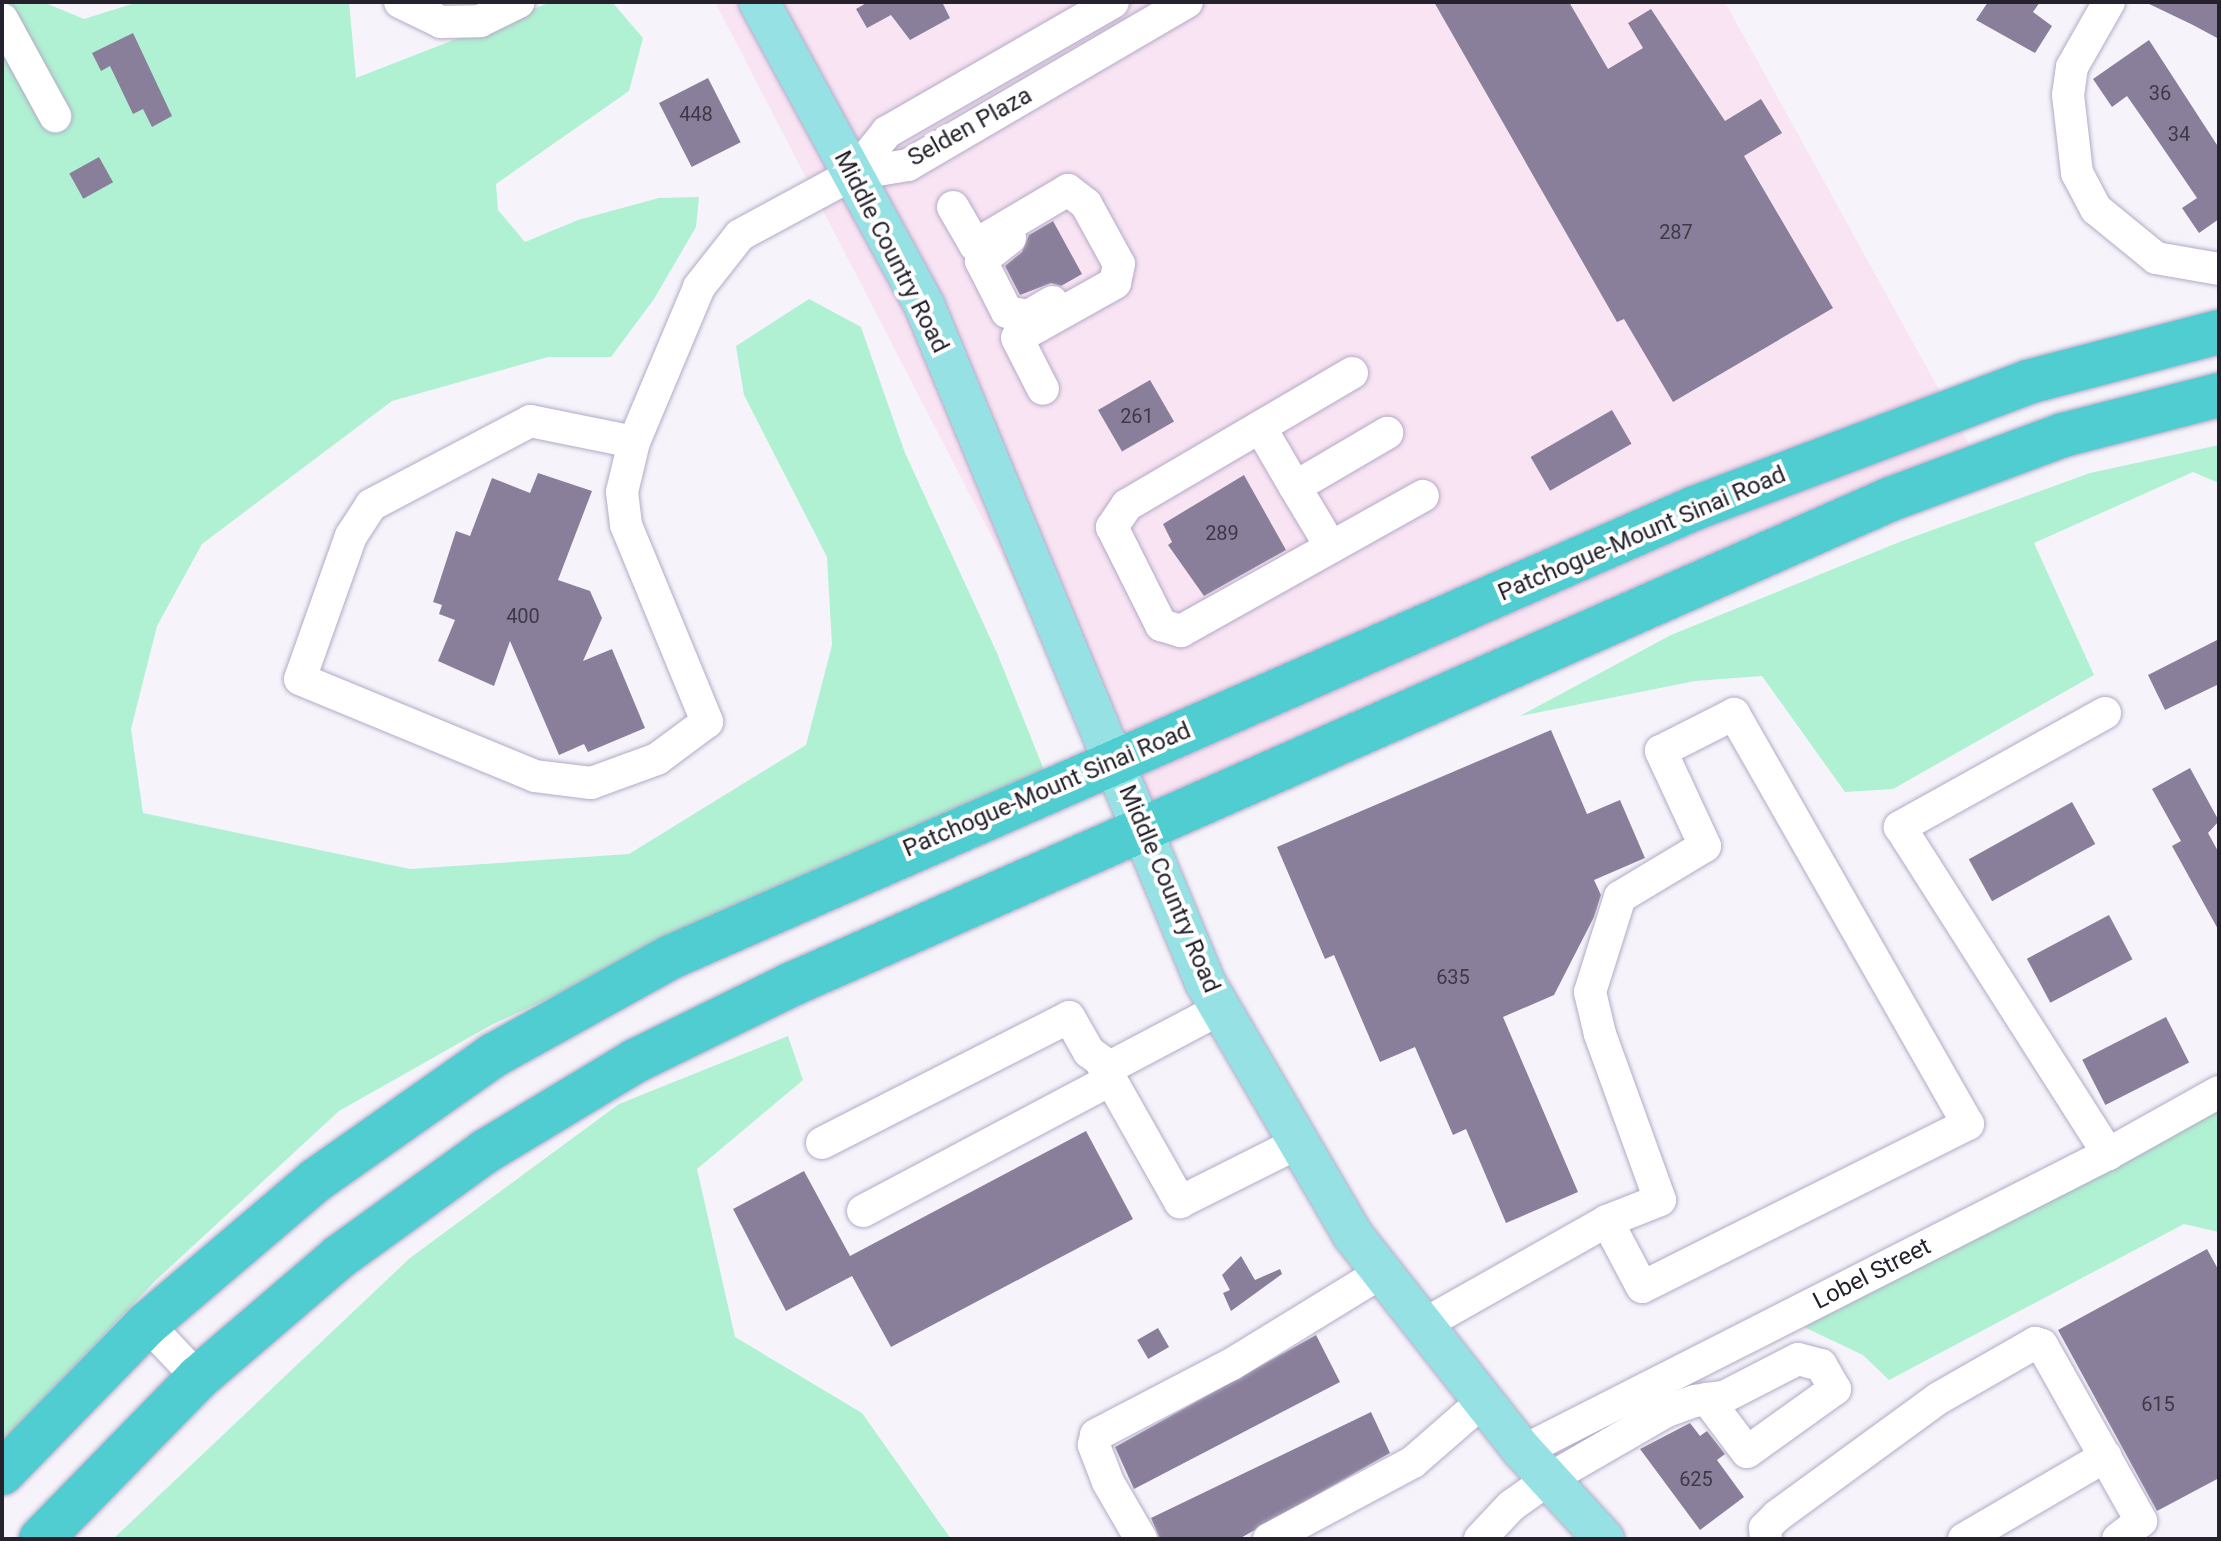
<!DOCTYPE html>
<style>
body{margin:0}
#map{position:relative;width:2221px;height:1541px;overflow:hidden;background:#f6f4fa;font-family:Roboto,sans-serif}
div>[style]{position:absolute}
[style*='--x']{left:calc(var(--x)*1px);top:calc(var(--y)*1px);width:calc(var(--w)*1px);rotate:calc(var(--a)*1deg)}
.commercial>*{inset:0;background:#f9e4f3}
.green>*{inset:0;background:#aff1d2}
.building>*{inset:0;background:#8a7f9a;transform-origin:0 0}
.roads{filter:drop-shadow(0 0 2px #b3aac8) drop-shadow(0 0 2px #b3aac8)}
.minor>*{height:32px;margin:-16px;padding:0 16px;transform-origin:16px;border-radius:16px;background:#fff}
.major>*{height:40px;margin:-20px;padding:0 20px;transform-origin:20px;border-radius:20px;background:#95e1e3}
.highway>*{height:44px;margin:-22px;padding:0 22px;transform-origin:22px;border-radius:22px;background:#4fcdd1}
span{translate:-50% -50%;white-space:nowrap;text-align:center;line-height:1.15;-webkit-text-stroke:8px #fff;paint-order:stroke}
.number-label{font-size:20px;color:#3e3948}
.number-label span{-webkit-text-stroke-width:0}
.street-label{font-size:24px;color:#25222d}
.frame{position:absolute;inset:0;border:4px solid #25222d;pointer-events:none}
</style>
<div id="map">
<div class="commercial">
<i style="clip-path:polygon(715px 2px,1725px 2px,1980px 464px,1144px 831px)"></i>
</div>
<div class="green">
<i style="clip-path:polygon(2px 2px,43px 2px,84px 19px,138px 2px,349px 2px,356px 78px,551px 2px,612px 2px,643px 38px,629px 91px,496px 184px,498px 210px,525px 242px,578px 220px,659px 198px,699px 197px,696px 227px,654px 299px,611px 357px,548px 357px,392px 401px,202px 544px,157px 626px,131px 729px,143px 813px,410px 869px,629px 854px,806px 745px,832px 645px,827px 557px,744px 395px,736px 346px,809px 299px,861px 327px,905px 453px,997px 653px,1044px 770px,491px 1025px,339px 1111px,155px 1281px,2px 1442px)"></i>
<i style="clip-path:polygon(2219px 445px,2219px 483px,2193px 472px,2034px 543px,2094px 675px,1893px 789px,1845px 792px,1762px 676px,1695px 681px,1520px 716px,1671px 635px,1902px 541px,2090px 473px)"></i>
<i style="clip-path:polygon(788px 1036px,803px 1080px,697px 1169px,735px 1337px,862px 1413px,951px 1539px,113px 1539px,410px 1258px,619px 1104px)"></i>
<i style="clip-path:polygon(2219px 1111px,2219px 1232px,2184px 1224px,1889px 1380px,1863px 1355px,1804px 1327px)"></i>
</div>
<div class="building">
<i style="clip-path:polygon(868px 2px,942px 2px,950px 18px,910px 40px,891px 15px,867px 28px,856px 9px)"></i>
<i style="clip-path:polygon(1434px 2px,1569px 2px,1608px 69px,1643px 48px,1628px 23px,1651px 9px,1725px 121px,1761px 99px,1782px 133px,1744px 156px,1833px 308px,1673px 402px,1624px 319px,1617px 322px)"></i>
<i style="clip-path:polygon(1988px 2px,2040px 2px,2033px 12px,2052px 26px,2035px 53px,1976px 20px)"></i>
<i style="clip-path:polygon(2145px 2px,2219px 2px,2219px 39px,2193px 25px)"></i>
<i style="clip-path:polygon(133px 33px,172px 116px,152px 127px,143px 109px,133px 114px,110px 66px,101px 71px,92px 53px)"></i>
<i style="clip-path:polygon(2149px 40px,2219px 148px,2219px 219px,2199px 233px,2182px 208px,2197px 198px,2150px 129px,2127px 96px,2112px 107px,2093px 79px)"></i>
<i style="left:708px;top:78px;width:72px;height:55px;rotate:63deg"></i>
<i style="left:99px;top:157px;width:29px;height:34px;rotate:61deg"></i>
<i style="clip-path:polygon(1053px 221px,1082px 274px,1061px 286px,1051px 283px,1020px 295px,1005px 266px,1022px 252px,1029px 235px)"></i>
<i style="left:1150px;top:380px;width:48px;height:60px;rotate:60deg"></i>
<i style="left:1612px;top:410px;width:39px;height:94px;rotate:60deg"></i>
<i style="clip-path:polygon(538px 473px,592px 491px,558px 580px,590px 591px,602px 618px,583px 661px,612px 649px,645px 728px,588px 752px,584px 744px,559px 755px,510px 641px,494px 686px,438px 661px,455px 620px,439px 614px,442px 605px,433px 602px,456px 531px,470px 536px,492px 478px,530px 493px)"></i>
<i style="clip-path:polygon(1244px 475px,1286px 550px,1204px 596px,1168px 545px,1172px 542px,1163px 524px)"></i>
<i style="clip-path:polygon(2219px 639px,2219px 684px,2165px 710px,2148px 675px)"></i>
<i style="clip-path:polygon(1551px 730px,1587px 814px,1620px 800px,1645px 858px,1594px 880px,1601px 895px,1594px 917px,1554px 995px,1503px 1017px,1578px 1192px,1506px 1223px,1466px 1129px,1453px 1135px,1415px 1047px,1380px 1062px,1334px 955px,1325px 959px,1277px 847px)"></i>
<i style="clip-path:polygon(2190px 768px,2219px 821px,2208px 833px,2219px 853px,2219px 931px,2172px 846px,2181px 841px,2152px 789px)"></i>
<i style="left:2072px;top:802px;width:48px;height:118px;rotate:61deg"></i>
<i style="left:2109px;top:915px;width:50px;height:93px;rotate:62deg"></i>
<i style="left:2166px;top:1017px;width:51px;height:94px;rotate:63deg"></i>
<i style="clip-path:polygon(1086px 1131px,1133px 1219px,891px 1347px,852px 1276px,786px 1311px,733px 1209px,804px 1171px,850px 1256px)"></i>
<i style="clip-path:polygon(2207px 1249px,2219px 1271px,2219px 1478px,2157px 1511px,2058px 1330px)"></i>
<i style="clip-path:polygon(1241px 1256px,1255px 1280px,1280px 1269px,1282px 1274px,1231px 1311px,1223px 1293px,1230px 1290px,1222px 1275px)"></i>
<i style="left:1158px;top:1328px;width:22px;height:24px;rotate:60deg"></i>
<i style="clip-path:polygon(1316px 1335px,1340px 1382px,1134px 1489px,1115px 1447px)"></i>
<i style="clip-path:polygon(1371px 1412px,1390px 1453px,1239px 1539px,1160px 1539px,1151px 1518px)"></i>
<i style="clip-path:polygon(1690px 1423px,1700px 1436px,1707px 1431px,1725px 1454px,1717px 1460px,1744px 1497px,1700px 1530px,1640px 1449px)"></i>
</div>
<div class="roads">
<div class="minor">
<i style="--x:400;--y:2;--w:46;--a:26"></i>
<i style="--x:441;--y:22;--w:39;--a:-1"></i>
<i style="--x:480;--y:21;--w:43;--a:-26"></i>
<i style="--x:1113;--y:2;--w:261;--a:150.1"></i>
<i style="--x:887;--y:132;--w:54;--a:129"></i>
<i style="--x:853;--y:174;--w:56;--a:-9.3"></i>
<i style="--x:908;--y:165;--w:323;--a:-30.3"></i>
<i style="--x:2109;--y:2;--w:75;--a:119.6"></i>
<i style="--x:2072;--y:67;--w:28;--a:98"></i>
<i style="--x:2068;--y:95;--w:79;--a:83.4"></i>
<i style="--x:2077;--y:173;--w:41;--a:62.2"></i>
<i style="--x:2096;--y:209;--w:77;--a:39.2"></i>
<i style="--x:2156;--y:258;--w:64;--a:9.9"></i>
<i style="--x:2;--y:19;--w:111;--a:61.3"></i>
<i style="--x:953;--y:207;--w:44;--a:59.9"></i>
<i style="--x:975;--y:245;--w:108;--a:-30.6"></i>
<i style="--x:1068;--y:190;--w:23;--a:38"></i>
<i style="--x:1086;--y:204;--w:68;--a:61.2"></i>
<i style="--x:1119;--y:264;--w:19;--a:102"></i>
<i style="--x:1115;--y:283;--w:112;--a:150.7"></i>
<i style="--x:1017;--y:338;--w:57;--a:63"></i>
<i style="--x:1010;--y:238;--w:37;--a:142"></i>
<i style="--x:981;--y:261;--w:57;--a:63"></i>
<i style="--x:1007;--y:312;--w:21;--a:11"></i>
<i style="--x:1028;--y:316;--w:28;--a:-30"></i>
<i style="--x:1352;--y:373;--w:261;--a:149.6"></i>
<i style="--x:1127;--y:505;--w:27;--a:124"></i>
<i style="--x:1112;--y:527;--w:110;--a:63.4"></i>
<i style="--x:1161;--y:625;--w:21;--a:17"></i>
<i style="--x:1181;--y:631;--w:277;--a:-29.2"></i>
<i style="--x:1260;--y:427;--w:69;--a:59.7"></i>
<i style="--x:1295;--y:487;--w:107;--a:-30.4"></i>
<i style="--x:634;--y:442;--w:51;--a:103.5"></i>
<i style="--x:622;--y:492;--w:33;--a:83"></i>
<i style="--x:626;--y:525;--w:213;--a:67.6"></i>
<i style="--x:707;--y:722;--w:62;--a:143.5"></i>
<i style="--x:657;--y:759;--w:70;--a:160"></i>
<i style="--x:591;--y:783;--w:56;--a:-172.9"></i>
<i style="--x:535;--y:776;--w:254;--a:-157.6"></i>
<i style="--x:300;--y:679;--w:152;--a:-70.4"></i>
<i style="--x:351;--y:536;--w:37;--a:-57"></i>
<i style="--x:371;--y:505;--w:180;--a:-27.8"></i>
<i style="--x:530;--y:421;--w:106;--a:11.4"></i>
<i style="--x:634;--y:442;--w:168;--a:-67.2"></i>
<i style="--x:699;--y:287;--w:66;--a:-51.7"></i>
<i style="--x:740;--y:235;--w:128;--a:-28.4"></i>
<i style="--x:1295;--y:487;--w:70;--a:59"></i>
<i style="--x:2105;--y:713;--w:235;--a:150.9"></i>
<i style="--x:1900;--y:827;--w:388;--a:57.5"></i>
<i style="--x:1102;--y:1064;--w:159;--a:60.5"></i>
<i style="--x:1180;--y:1202;--w:132;--a:-26.6"></i>
<i style="--x:822;--y:1143;--w:277;--a:-27"></i>
<i style="--x:1069;--y:1017;--w:40;--a:60.3"></i>
<i style="--x:1089;--y:1052;--w:26;--a:36"></i>
<i style="--x:1110;--y:1067;--w:124;--a:-27.8"></i>
<i style="--x:863;--y:1211;--w:280;--a:-27.9"></i>
<i style="--x:147;--y:1324;--w:74;--a:46.6"></i>
<i style="--x:1423;--y:1325;--w:211;--a:-29.5"></i>
<i style="--x:1607;--y:1221;--w:57;--a:-21.6"></i>
<i style="--x:1660;--y:1200;--w:177;--a:-109.9"></i>
<i style="--x:1600;--y:1034;--w:43;--a:-103.4"></i>
<i style="--x:1590;--y:992;--w:100;--a:-72.5"></i>
<i style="--x:1620;--y:897;--w:99;--a:-31"></i>
<i style="--x:1705;--y:846;--w:105;--a:-114.9"></i>
<i style="--x:1661;--y:751;--w:82;--a:-26.9"></i>
<i style="--x:1734;--y:714;--w:472;--a:60.3"></i>
<i style="--x:1968;--y:1124;--w:364;--a:153.4"></i>
<i style="--x:1642;--y:1287;--w:75;--a:-117.9"></i>
<i style="--x:1523;--y:1451;--w:656;--a:-26.92"></i>
<i style="--x:2108;--y:1154;--w:127;--a:-29.2"></i>
<i style="--x:1141;--y:1539;--w:66;--a:-120.1"></i>
<i style="--x:1108;--y:1482;--w:40;--a:-111"></i>
<i style="--x:1094;--y:1445;--w:10;--a:-79"></i>
<i style="--x:1096;--y:1435;--w:153;--a:-27.6"></i>
<i style="--x:1232;--y:1364;--w:176;--a:-31.5"></i>
<i style="--x:1269;--y:1539;--w:163;--a:-28.1"></i>
<i style="--x:1413;--y:1462;--w:93;--a:-41.1"></i>
<i style="--x:1480;--y:1539;--w:45;--a:-46.8"></i>
<i style="--x:1511;--y:1506;--w:47;--a:-35.4"></i>
<i style="--x:1549;--y:1479;--w:136;--a:-30"></i>
<i style="--x:1667;--y:1411;--w:30;--a:-20"></i>
<i style="--x:1695;--y:1401;--w:12;--a:-9"></i>
<i style="--x:1707;--y:1399;--w:17;--a:-7"></i>
<i style="--x:1724;--y:1397;--w:83;--a:-27.2"></i>
<i style="--x:1798;--y:1359;--w:24;--a:15"></i>
<i style="--x:1821;--y:1365;--w:28;--a:60"></i>
<i style="--x:1835;--y:1389;--w:108;--a:144.4"></i>
<i style="--x:1747;--y:1452;--w:66;--a:-127"></i>
<i style="--x:1766;--y:1539;--w:11;--a:-95"></i>
<i style="--x:1765;--y:1528;--w:17;--a:-45"></i>
<i style="--x:1777;--y:1516;--w:200;--a:-36.1"></i>
<i style="--x:1939;--y:1398;--w:111;--a:-29.8"></i>
<i style="--x:2035;--y:1343;--w:7;--a:16"></i>
<i style="--x:2042;--y:1345;--w:202;--a:60.6"></i>
<i style="--x:2141;--y:1521;--w:29;--a:142"></i>
<i style="--x:1964;--y:1539;--w:164;--a:-30.3"></i>
</div>
<div class="major">
<i style="--x:759;--y:2;--w:347;--a:61.4"></i>
<i style="--x:925;--y:307;--w:731;--a:67.47"></i>
<i style="--x:1205;--y:982;--w:292;--a:59.7"></i>
<i style="--x:1352;--y:1234;--w:276;--a:51.8"></i>
<i style="--x:1523;--y:1451;--w:120;--a:47.4"></i>
</div>
<div class="highway">
<i style="--x:2;--y:1473;--w:208;--a:-45.8"></i>
<i style="--x:147;--y:1324;--w:222;--a:-40.4"></i>
<i style="--x:316;--y:1180;--w:218;--a:-35.1"></i>
<i style="--x:494;--y:1055;--w:202;--a:-29"></i>
<i style="--x:671;--y:957;--w:1118;--a:-23.68"></i>
<i style="--x:1695;--y:508;--w:356;--a:-20.7"></i>
<i style="--x:2028;--y:382;--w:197;--a:-14.7"></i>
<i style="--x:41;--y:1539;--w:225;--a:-45.7"></i>
<i style="--x:198;--y:1378;--w:186;--a:-40.6"></i>
<i style="--x:339;--y:1257;--w:181;--a:-35.8"></i>
<i style="--x:486;--y:1151;--w:174;--a:-31.1"></i>
<i style="--x:635;--y:1061;--w:173;--a:-26.1"></i>
<i style="--x:790;--y:985;--w:1203;--a:-23.82"></i>
<i style="--x:1891;--y:499;--w:184;--a:-20.4"></i>
<i style="--x:2063;--y:435;--w:161;--a:-14.4"></i>
</div>
</div>
<div class="number-label">
<span style="left:2160px;top:93px">36</span>
<span style="left:696px;top:114px">448</span>
<span style="left:2179px;top:134px">34</span>
<span style="left:1676px;top:232px">287</span>
<span style="left:1137px;top:416px">261</span>
<span style="left:1222px;top:533px">289</span>
<span style="left:523px;top:616px">400</span>
<span style="left:1453px;top:977px">635</span>
<span style="left:2158px;top:1404px">615</span>
<span style="left:1696px;top:1479px">625</span>
</div>
<div class="street-label">
<span style="left:970px;top:127px;rotate:-29deg">Selden Plaza</span>
<span style="left:891px;top:252px;rotate:63deg">Middle Country Road</span>
<span style="left:1642px;top:534px;rotate:-23deg">Patchogue-Mount Sinai Road</span>
<span style="left:1047px;top:790px;rotate:-23deg">Patchogue-Mount Sinai Road</span>
<span style="left:1169px;top:889px;rotate:67deg">Middle Country Road</span>
<span style="left:1872px;top:1274px;rotate:-27deg">Lobel Street</span>
</div>
<div class="frame"></div>
</div>
